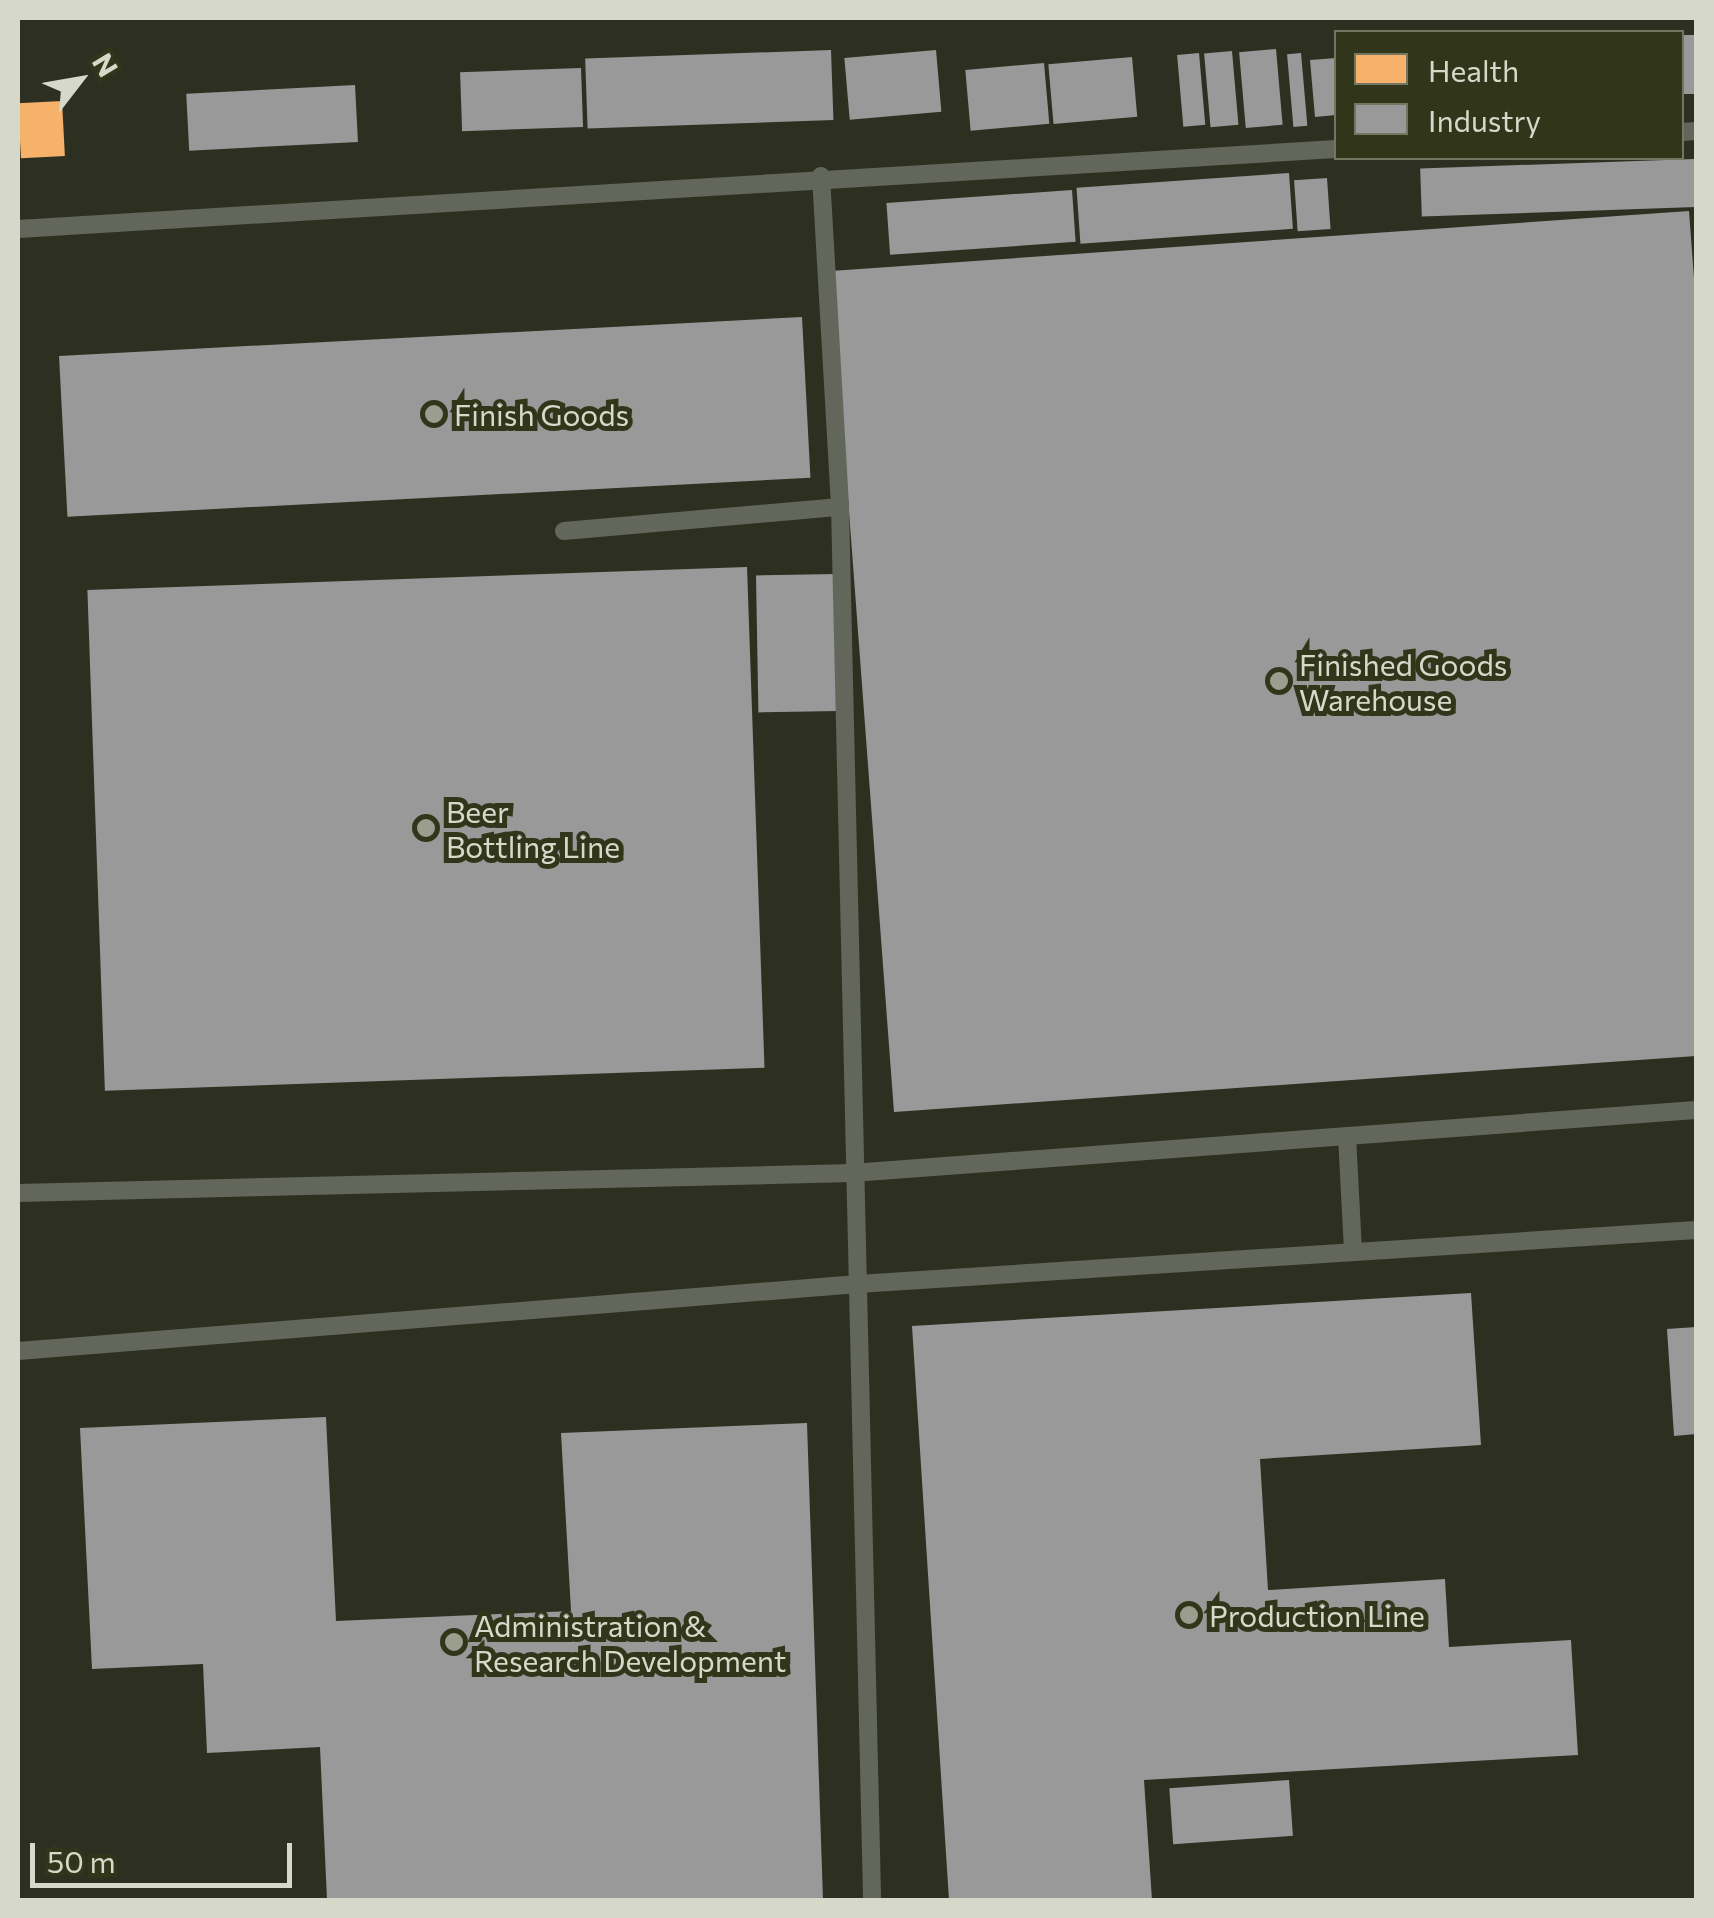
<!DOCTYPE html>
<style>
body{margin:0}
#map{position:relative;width:1714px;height:1918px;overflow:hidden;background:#2d3021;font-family:Commissioner,sans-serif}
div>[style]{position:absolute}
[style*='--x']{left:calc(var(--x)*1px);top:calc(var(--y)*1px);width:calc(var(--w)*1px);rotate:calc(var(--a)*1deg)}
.health>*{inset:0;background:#f6b26b;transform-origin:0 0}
.industry>*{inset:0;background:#999;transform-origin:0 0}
.service>*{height:18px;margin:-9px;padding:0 9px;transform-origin:9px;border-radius:9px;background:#63665b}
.dots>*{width:28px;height:28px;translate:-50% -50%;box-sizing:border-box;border:5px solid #31361b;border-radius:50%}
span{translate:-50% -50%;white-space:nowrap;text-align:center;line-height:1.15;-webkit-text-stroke:10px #31361b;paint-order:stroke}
.poi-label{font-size:30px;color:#d6d9c9}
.left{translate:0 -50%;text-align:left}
.frame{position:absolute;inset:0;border:20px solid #d6d9c9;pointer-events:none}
.legend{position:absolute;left:1334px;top:30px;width:350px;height:130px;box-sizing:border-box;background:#31361b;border:2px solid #737761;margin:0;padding:12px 18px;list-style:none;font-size:30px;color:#d6d9c9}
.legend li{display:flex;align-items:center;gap:20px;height:50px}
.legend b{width:50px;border:2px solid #737761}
.north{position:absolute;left:30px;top:30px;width:100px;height:100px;-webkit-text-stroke:8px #31361b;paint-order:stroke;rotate:59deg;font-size:28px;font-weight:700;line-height:40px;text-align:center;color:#d6d9c9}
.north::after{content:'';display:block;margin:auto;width:35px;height:45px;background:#d6d9c9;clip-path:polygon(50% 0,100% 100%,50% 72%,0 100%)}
.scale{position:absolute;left:30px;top:1843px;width:262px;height:45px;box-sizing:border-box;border:5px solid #d6d9c9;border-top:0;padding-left:12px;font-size:30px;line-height:35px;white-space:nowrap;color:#d6d9c9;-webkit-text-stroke:8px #31361b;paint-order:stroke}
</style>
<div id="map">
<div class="health">
<i style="left:62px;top:101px;width:55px;height:44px;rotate:87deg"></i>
</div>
<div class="industry">
<i style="left:1696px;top:35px;width:59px;height:14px;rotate:90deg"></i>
<i style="left:1276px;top:49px;width:76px;height:37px;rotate:85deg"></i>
<i style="left:831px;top:50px;width:70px;height:246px;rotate:88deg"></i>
<i style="left:936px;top:50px;width:62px;height:92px;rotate:85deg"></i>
<i style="left:1232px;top:51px;width:74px;height:28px;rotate:85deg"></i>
<i style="left:1199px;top:53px;width:72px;height:22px;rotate:85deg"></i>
<i style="left:1301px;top:53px;width:73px;height:14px;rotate:85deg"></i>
<i style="left:1132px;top:57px;width:60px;height:84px;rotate:85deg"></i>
<i style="clip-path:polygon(1336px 58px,1336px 115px,1315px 117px,1310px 60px)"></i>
<i style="left:1044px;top:63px;width:61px;height:79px;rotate:85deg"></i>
<i style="left:581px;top:68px;width:59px;height:121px;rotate:88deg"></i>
<i style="left:355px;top:85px;width:57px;height:169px;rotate:87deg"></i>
<i style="left:1694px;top:159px;width:48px;height:274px;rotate:88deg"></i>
<i style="left:1289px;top:173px;width:56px;height:213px;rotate:86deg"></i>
<i style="left:1327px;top:178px;width:51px;height:33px;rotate:86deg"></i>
<i style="left:1072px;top:190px;width:52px;height:186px;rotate:86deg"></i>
<i style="clip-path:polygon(1689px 211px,1696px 305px,1696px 1056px,894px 1112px,831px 271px)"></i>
<i style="left:802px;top:317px;width:161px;height:744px;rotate:87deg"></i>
<i style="left:747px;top:567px;width:501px;height:660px;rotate:88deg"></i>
<i style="left:837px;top:574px;width:137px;height:81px;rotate:89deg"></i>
<i style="clip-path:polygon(1471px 1293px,1481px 1445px,1260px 1459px,1268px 1590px,1445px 1579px,1449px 1647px,1571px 1640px,1578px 1755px,1144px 1780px,1152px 1900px,949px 1900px,912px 1326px)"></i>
<i style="clip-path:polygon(1696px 1327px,1696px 1434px,1674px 1436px,1667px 1329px)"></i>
<i style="clip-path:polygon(326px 1417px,336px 1621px,571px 1611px,561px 1433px,807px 1423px,823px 1900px,327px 1900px,320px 1747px,207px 1753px,203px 1664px,92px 1669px,80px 1428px)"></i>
<i style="left:1289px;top:1780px;width:56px;height:120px;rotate:86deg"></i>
</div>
<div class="service">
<i style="--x:1682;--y:132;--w:14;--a:-4"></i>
<i style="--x:821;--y:176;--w:332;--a:86.7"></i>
<i style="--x:840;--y:507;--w:1393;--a:88.68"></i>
<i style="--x:18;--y:229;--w:1320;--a:-3.47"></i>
<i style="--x:564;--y:531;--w:277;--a:-5"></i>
<i style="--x:1347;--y:1136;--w:113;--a:87"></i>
<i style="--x:18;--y:1193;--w:834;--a:-1.37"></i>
<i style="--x:852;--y:1173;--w:846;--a:-4.27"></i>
<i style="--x:18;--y:1351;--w:843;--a:-4.56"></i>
<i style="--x:858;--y:1284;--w:840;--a:-3.69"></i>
</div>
<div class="dots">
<i style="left:434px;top:414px;background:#9b9e8e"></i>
<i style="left:1279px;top:681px;background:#9b9e8e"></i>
<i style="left:426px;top:828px;background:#9b9e8e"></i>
<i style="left:1189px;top:1615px;background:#9b9e8e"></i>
<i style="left:454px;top:1642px;background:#9b9e8e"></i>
</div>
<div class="poi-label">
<span class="left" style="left:454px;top:414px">Finish Goods</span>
<span class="left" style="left:1299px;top:681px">Finished Goods<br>Warehouse</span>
<span class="left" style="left:446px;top:828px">Beer<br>Bottling Line</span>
<span class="left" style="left:1209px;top:1615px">Production Line</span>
<span class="left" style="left:474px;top:1642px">Administration &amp;<br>Research Development</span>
</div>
<div class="frame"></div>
<ul class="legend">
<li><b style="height:28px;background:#f6b26b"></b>Health</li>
<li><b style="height:28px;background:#999"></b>Industry</li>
</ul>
<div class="north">N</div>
<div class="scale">50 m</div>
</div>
